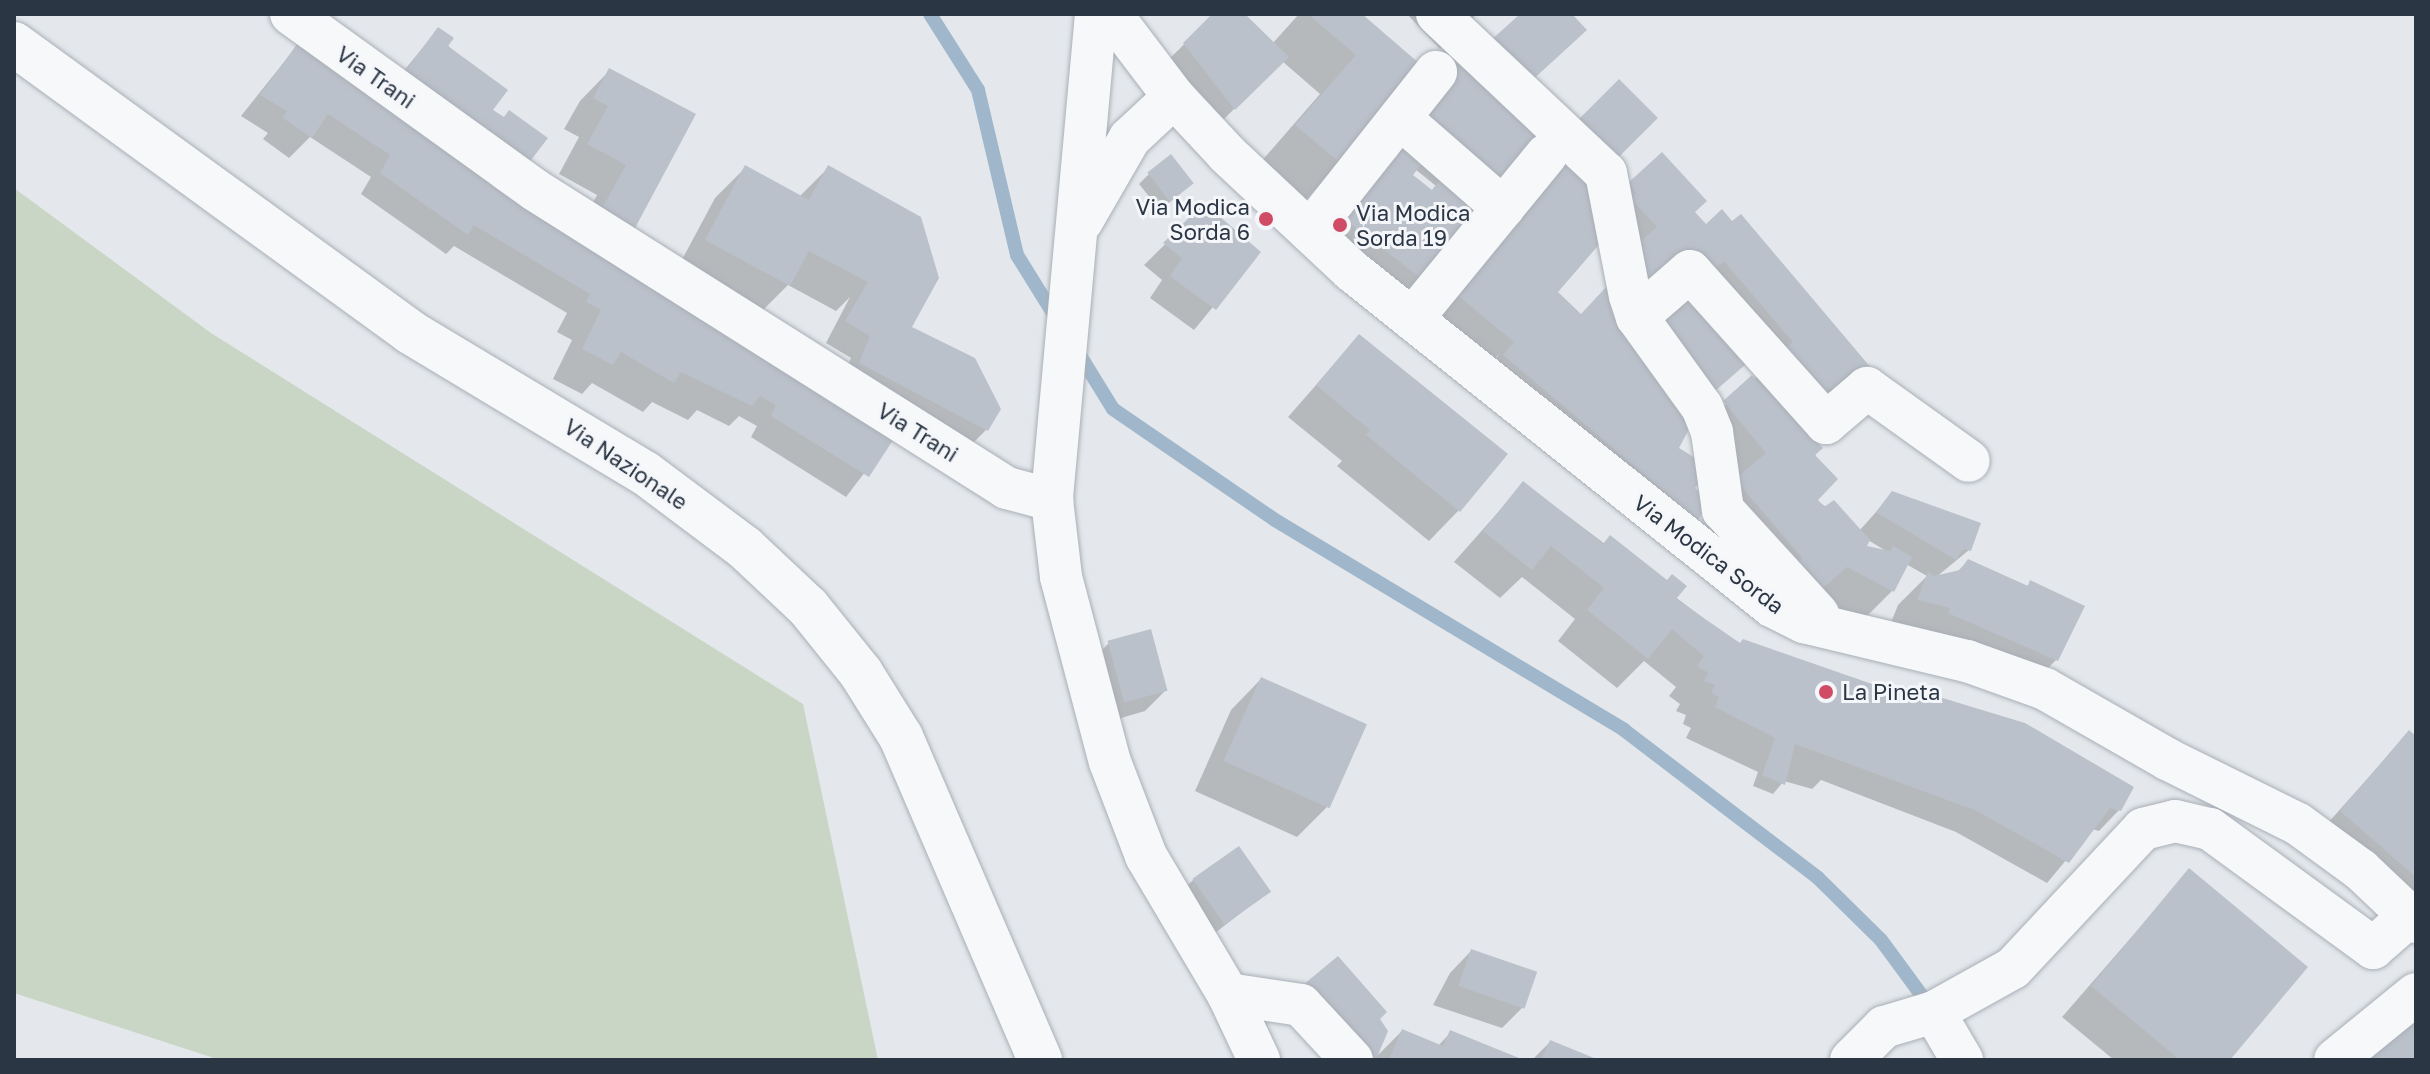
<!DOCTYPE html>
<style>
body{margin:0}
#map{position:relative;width:2430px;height:1074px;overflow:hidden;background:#e4e8ec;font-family:"Golos Text",sans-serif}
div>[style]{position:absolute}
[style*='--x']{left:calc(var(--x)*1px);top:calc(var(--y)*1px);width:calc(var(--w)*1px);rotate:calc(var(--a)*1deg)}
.green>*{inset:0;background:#cad6c5}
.shadow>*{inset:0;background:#0003}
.stream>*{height:14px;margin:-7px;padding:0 7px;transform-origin:7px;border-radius:7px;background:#a0b7cb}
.building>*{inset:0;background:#bbc1ca;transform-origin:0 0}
.roads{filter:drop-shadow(0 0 2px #a9afb7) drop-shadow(0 0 2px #a9afb7)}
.minor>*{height:42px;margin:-21px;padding:0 21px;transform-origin:21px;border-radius:21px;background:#f7f8fa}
.tertiary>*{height:44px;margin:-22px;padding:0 22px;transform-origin:22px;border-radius:22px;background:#f7f8fa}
.dots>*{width:22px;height:22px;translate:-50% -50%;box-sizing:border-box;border:4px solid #f4f6f9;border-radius:50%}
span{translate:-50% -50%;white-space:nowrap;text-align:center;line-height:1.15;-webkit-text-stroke:6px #f4f6f9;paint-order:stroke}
.street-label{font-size:22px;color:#2b3645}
.poi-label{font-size:22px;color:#2b3645}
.right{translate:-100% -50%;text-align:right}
.left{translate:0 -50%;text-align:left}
.frame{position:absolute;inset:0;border:16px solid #2b3645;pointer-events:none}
</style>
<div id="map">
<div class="green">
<i style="clip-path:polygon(14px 188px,211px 333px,803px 704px,878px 1060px,220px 1060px,14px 993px)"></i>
</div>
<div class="shadow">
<i style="clip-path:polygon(1215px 14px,1242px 14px,1272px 44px,1299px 14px,1358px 14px,1424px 70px,1304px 202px,1259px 164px,1320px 94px,1282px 61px,1213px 130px,1163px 65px)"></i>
<i style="clip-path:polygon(1407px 14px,1477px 14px,1440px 49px)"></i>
<i style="clip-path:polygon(evenodd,1523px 14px,1570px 14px,1509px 101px,1545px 137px,1404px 303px,1323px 238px,1399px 154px,1387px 144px,1523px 14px,1415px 169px,1436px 186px,1431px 191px,1410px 175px,1415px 169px)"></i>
<i style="clip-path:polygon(438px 29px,524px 167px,577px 233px,597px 195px,559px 174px,579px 137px,564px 129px,580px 101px,610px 70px,694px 115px,633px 229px,894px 434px,846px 497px,751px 437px,757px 426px,739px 416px,729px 426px,697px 410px,688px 420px,652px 402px,643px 412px,592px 383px,582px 394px,553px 379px,572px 340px,557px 332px,567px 313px,454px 246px,446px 254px,361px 194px,371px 177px,310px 137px,289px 158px,263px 139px,268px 133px,241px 116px,300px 42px,380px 100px)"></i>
<i style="clip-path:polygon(745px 168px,799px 197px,828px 168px,909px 328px,986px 430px,965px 451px,840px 384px,851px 358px,826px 343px,850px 297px,836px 311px,788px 285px,758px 315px,676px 271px,715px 198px)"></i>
<i style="clip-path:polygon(1149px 174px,1181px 193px,1160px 210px,1139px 184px)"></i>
<i style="clip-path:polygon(evenodd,1629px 185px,1693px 213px,1869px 369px,1816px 417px,1815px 499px,1859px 531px,1893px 493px,1969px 550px,1935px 578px,1957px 572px,1968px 561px,2026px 587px,2031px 582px,2056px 660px,2026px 690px,1888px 630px,1898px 605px,1927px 576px,1906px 564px,1892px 591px,1862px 621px,1815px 596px,1784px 623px,1694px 433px,1772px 363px,1748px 360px,1695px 408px,1676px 449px,1696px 518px,1676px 539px,1484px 377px,1499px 354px,1483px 371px,1422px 320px,1528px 187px,1555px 293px,1581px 316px,1608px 289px,1629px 185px,1868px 540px,1886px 551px,1864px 547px,1868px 540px)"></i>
<i style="clip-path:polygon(1204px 206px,1258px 252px,1194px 330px,1150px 298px,1162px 280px,1144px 265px)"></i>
<i style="clip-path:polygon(1359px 336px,1459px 510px,1429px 541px,1337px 466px,1342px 461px,1288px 417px)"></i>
<i style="clip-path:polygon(1524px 483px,1739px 645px,2120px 809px,2099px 831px,2092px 829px,2047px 883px,1956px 832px,1821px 780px,1812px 789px,1784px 781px,1773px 794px,1753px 786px,1758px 772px,1686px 738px,1691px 728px,1683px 724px,1686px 715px,1676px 711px,1680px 704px,1669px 696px,1676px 687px,1644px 661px,1617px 688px,1558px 641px,1575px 619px,1522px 577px,1500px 598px,1454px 562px)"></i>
<i style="clip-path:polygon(1109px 643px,1166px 690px,1145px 711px,1104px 723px,1088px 664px)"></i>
<i style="clip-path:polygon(1261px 679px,1327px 807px,1297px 837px,1195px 791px,1231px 710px)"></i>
<i style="clip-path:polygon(2409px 732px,2416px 739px,2416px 922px,2311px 842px)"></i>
<i style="clip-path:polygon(2189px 871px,2227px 1060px,2114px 1060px,2062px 1017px)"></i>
<i style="clip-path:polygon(1194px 879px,1268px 892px,1202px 943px,1173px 900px)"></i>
<i style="clip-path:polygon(1471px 951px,1523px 1007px,1502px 1028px,1433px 1005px,1450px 973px)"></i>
<i style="clip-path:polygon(1377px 1019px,1375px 1058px,1402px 1031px,1438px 1046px,1451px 1032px,1516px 1060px,1330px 1060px)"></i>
<i style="clip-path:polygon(1550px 1042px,1594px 1060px,1532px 1060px)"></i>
</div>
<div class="stream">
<i style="--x:930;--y:14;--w:90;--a:57.7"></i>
<i style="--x:978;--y:90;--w:170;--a:76.7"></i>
<i style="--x:1017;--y:255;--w:78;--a:58.2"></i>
<i style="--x:1076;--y:349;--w:70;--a:58.3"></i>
<i style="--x:1113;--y:409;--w:196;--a:34.4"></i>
<i style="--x:1275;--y:520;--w:407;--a:31"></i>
<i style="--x:1624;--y:730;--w:244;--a:37.3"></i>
<i style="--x:1818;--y:878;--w:88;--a:44.5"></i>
<i style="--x:1881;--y:940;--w:84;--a:53.7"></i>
</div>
<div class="building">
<i style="clip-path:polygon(1212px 14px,1245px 14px,1289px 57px,1235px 110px,1183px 43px)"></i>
<i style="clip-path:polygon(1308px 14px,1362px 14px,1427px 70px,1344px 166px,1295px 125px,1356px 55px)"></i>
<i style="clip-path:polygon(1520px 14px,1572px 14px,1587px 30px,1528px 84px,1489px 42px)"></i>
<i style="clip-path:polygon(438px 27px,454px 38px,448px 46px,508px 90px,493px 110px,504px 117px,509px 110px,548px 138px,525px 168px,401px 77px)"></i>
<i style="clip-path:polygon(300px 40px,897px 434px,869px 477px,771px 416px,776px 405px,760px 396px,752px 406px,681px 372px,674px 383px,621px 352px,613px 365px,582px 349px,601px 310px,586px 302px,590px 294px,474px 225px,468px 235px,380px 173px,390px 155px,328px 114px,312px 138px,283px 118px,287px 111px,260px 95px)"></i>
<i style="clip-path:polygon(1465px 53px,1548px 137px,1504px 190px,1416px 113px)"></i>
<i style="clip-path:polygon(609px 68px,696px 114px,634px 230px,600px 212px,626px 165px,587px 144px,608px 106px,593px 98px)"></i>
<i style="left:1619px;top:79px;width:55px;height:59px;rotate:45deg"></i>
<i style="clip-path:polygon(1409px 141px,1428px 156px,1413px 175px,1432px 190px,1443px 175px,1453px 183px,1449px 189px,1481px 214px,1427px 283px,1342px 217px,1389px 157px,1394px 161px)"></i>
<i style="clip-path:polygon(1662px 152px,1707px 201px,1695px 212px,1706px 224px,1722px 209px,1732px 221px,1741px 214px,1872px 369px,1838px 398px,1830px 388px,1815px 401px,1776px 356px,1793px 342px,1724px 261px,1708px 276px,1643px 299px,1635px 247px,1657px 227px,1630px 198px,1636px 193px,1628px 183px)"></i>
<i style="left:1171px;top:154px;width:37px;height:30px;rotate:52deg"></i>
<i style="clip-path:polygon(1558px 155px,1595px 191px,1603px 240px,1558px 292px,1581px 314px,1608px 285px,1696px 416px,1679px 448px,1700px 461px,1703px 479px,1695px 488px,1710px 501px,1698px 520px,1503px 355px,1514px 342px,1450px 289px)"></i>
<i style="clip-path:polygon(745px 165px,809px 200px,828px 165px,921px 217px,939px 278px,912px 327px,975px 358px,1001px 409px,988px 431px,859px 363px,870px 336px,845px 321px,868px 282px,809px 251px,790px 286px,705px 240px)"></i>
<i style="clip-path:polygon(1204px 203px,1261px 252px,1216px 310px,1170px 276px,1182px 258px,1163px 243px)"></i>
<i style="left:1689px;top:289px;width:94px;height:45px;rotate:49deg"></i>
<i style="clip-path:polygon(1359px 334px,1508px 454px,1460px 512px,1366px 435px,1370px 430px,1316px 385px)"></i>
<i style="clip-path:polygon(1752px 375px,1823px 448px,1815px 455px,1838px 479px,1818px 500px,1824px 507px,1834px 500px,1870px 540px,1867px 546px,1890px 551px,1893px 546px,1912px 557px,1894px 592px,1847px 567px,1816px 594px,1789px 570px,1802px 558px,1735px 479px,1766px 453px,1723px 401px)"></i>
<i style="clip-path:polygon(1523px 481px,1603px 544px,1610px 535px,1667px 580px,1672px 574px,1687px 586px,1676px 599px,1740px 643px,1743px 639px,1872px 684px,1900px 691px,1903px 686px,2025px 723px,2134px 787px,2121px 811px,2110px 808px,2069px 863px,1977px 811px,1795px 744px,1785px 785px,1762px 775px,1775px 738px,1715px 707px,1719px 697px,1711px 693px,1715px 685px,1704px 681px,1708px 673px,1697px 666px,1704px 656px,1672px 629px,1648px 659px,1587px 610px,1604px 588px,1551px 546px,1532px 570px,1483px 531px)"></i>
<i style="clip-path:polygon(1892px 491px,1981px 523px,1971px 551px,1963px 549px,1956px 560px,1876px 512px)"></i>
<i style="clip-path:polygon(1968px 559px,2028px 586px,2030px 580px,2085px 606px,2058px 661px,1948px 613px,1950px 608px,1917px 600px,1928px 572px,1934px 576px,1960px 570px)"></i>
<i style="left:1151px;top:629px;width:64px;height:45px;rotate:75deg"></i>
<i style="left:1261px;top:677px;width:116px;height:92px;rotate:24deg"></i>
<i style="clip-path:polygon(2409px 730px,2416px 736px,2416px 877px,2340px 811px)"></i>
<i style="left:1239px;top:846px;width:56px;height:57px;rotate:55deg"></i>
<i style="clip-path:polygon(2189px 868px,2308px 967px,2230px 1060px,2180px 1060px,2091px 986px)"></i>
<i style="left:1471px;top:949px;width:70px;height:39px;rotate:19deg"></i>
<i style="clip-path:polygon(1338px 956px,1387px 1012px,1380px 1019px,1388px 1031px,1376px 1060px,1369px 1060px,1303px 985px)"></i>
<i style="clip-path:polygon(2416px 1017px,2416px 1060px,2364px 1060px)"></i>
<i style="clip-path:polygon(1402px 1029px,1443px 1046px,1450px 1030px,1524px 1060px,1389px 1060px)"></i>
<i style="clip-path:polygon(1550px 1040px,1599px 1060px,1541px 1060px)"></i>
</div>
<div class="roads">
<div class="minor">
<i style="--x:291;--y:14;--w:301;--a:35.8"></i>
<i style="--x:535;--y:190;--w:558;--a:32.27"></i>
<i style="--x:1007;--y:488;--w:47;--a:14.9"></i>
<i style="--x:1096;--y:14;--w:488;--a:95.2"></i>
<i style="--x:1052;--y:500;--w:78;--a:83.3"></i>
<i style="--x:1061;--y:577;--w:191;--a:75.2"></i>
<i style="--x:1110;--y:762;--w:101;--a:69"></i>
<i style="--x:1146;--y:856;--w:161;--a:59.3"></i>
<i style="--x:1228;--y:994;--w:73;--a:64.8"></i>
<i style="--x:1111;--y:14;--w:104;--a:52.8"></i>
<i style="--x:1174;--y:97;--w:79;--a:47"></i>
<i style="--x:1228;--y:155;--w:170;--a:43.1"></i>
<i style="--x:1352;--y:271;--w:537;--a:38.58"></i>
<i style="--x:1772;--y:606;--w:36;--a:27"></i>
<i style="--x:1804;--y:622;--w:168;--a:13.5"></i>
<i style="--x:1967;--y:661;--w:83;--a:19.7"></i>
<i style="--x:2045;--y:689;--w:141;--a:29.8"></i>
<i style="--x:2167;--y:759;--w:146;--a:26.4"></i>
<i style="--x:2298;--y:824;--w:78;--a:36.1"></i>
<i style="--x:2361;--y:870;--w:76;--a:43.4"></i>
<i style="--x:1437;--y:14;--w:232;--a:43.3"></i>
<i style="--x:1606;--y:173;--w:125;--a:79"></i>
<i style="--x:1630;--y:296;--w:22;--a:72"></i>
<i style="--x:1637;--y:317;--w:111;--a:54.2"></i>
<i style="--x:1702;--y:407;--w:27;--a:68"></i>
<i style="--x:1712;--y:432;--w:79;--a:82"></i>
<i style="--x:1723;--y:510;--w:141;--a:47.6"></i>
<i style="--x:1400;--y:118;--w:137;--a:41.1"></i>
<i style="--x:1082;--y:221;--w:96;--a:-60"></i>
<i style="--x:1130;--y:138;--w:60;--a:-43"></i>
<i style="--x:1310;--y:231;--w:203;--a:-51.6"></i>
<i style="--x:1637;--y:317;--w:70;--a:-41"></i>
<i style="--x:1690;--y:271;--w:204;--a:48.2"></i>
<i style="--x:1826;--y:423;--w:54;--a:-40.5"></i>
<i style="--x:1867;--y:388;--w:125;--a:35.6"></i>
<i style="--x:1412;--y:319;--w:212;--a:-50.7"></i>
<i style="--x:1228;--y:994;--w:74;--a:8.6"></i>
<i style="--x:1301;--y:1005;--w:75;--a:47.2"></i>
<i style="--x:1934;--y:1012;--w:56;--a:59.7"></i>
<i style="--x:1851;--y:1060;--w:47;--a:-45"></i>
<i style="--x:1884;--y:1027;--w:52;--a:-16.7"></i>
<i style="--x:1934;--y:1012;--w:90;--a:-29.1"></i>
<i style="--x:2013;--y:968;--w:190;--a:-46.9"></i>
<i style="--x:2143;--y:829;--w:33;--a:-14"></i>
<i style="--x:2175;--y:821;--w:36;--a:13"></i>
<i style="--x:2210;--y:829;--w:202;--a:36.1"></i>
<i style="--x:2373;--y:948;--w:50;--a:-41"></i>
<i style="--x:2335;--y:1060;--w:104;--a:-39.2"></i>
</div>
<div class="tertiary">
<i style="--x:14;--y:44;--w:490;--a:36"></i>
<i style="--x:410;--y:332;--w:274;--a:31"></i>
<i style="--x:645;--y:473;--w:124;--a:36.8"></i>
<i style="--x:744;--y:547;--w:88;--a:43.2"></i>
<i style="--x:808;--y:607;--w:85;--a:51.2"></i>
<i style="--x:861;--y:673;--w:75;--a:58"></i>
<i style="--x:901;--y:737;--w:352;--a:66.7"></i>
</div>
</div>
<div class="dots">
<i style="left:1266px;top:219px;background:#cf4b66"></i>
<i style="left:1340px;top:225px;background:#cf4b66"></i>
<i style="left:1826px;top:692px;background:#cf4b66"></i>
</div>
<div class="street-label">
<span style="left:376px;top:77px;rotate:35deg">Via Trani</span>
<span style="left:918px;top:432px;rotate:32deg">Via Trani</span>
<span style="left:626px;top:464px;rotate:34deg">Via Nazionale</span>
<span style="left:1709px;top:554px;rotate:37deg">Via Modica Sorda</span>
</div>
<div class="poi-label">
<span class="right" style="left:1250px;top:219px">Via Modica<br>Sorda 6</span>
<span class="left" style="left:1356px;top:225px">Via Modica<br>Sorda 19</span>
<span class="left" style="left:1842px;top:692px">La Pineta</span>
</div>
<div class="frame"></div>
</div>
